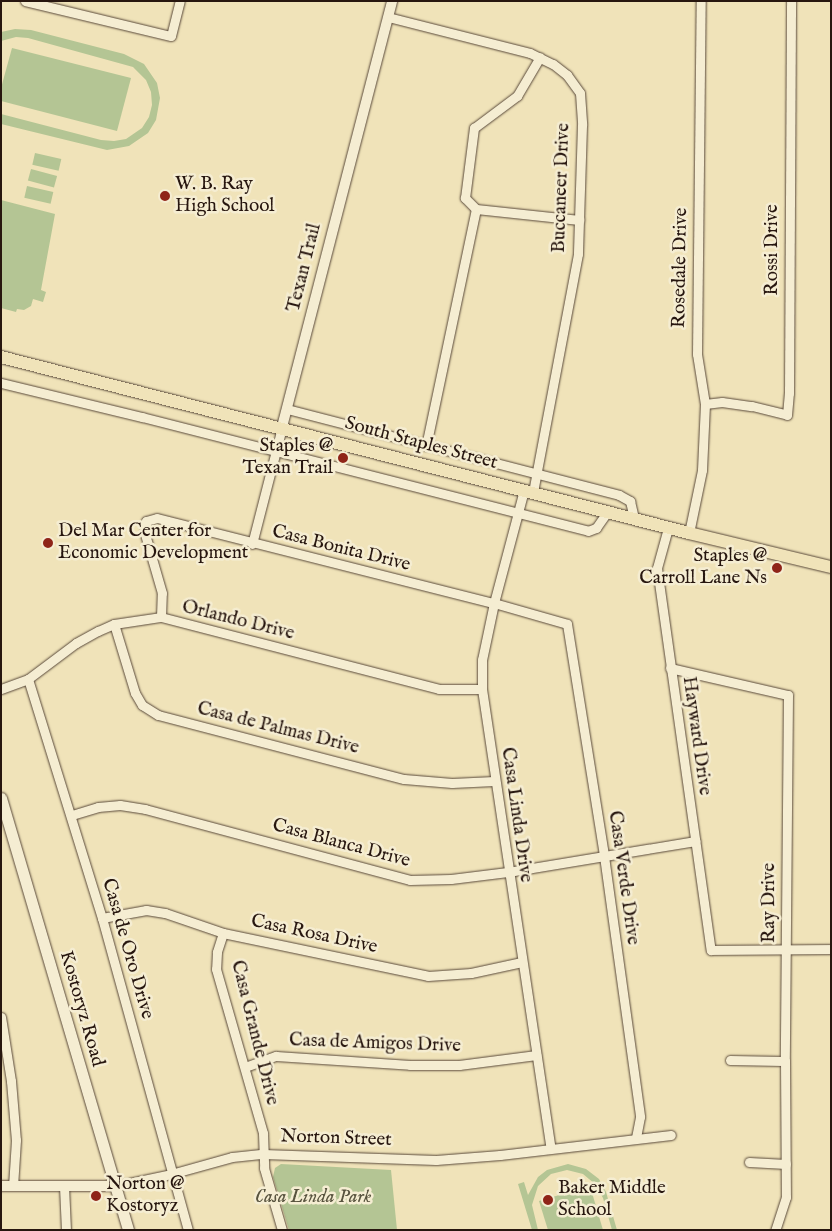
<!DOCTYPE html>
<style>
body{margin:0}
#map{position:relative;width:832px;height:1231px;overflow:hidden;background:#f0e3b9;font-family:"IM FELL English",serif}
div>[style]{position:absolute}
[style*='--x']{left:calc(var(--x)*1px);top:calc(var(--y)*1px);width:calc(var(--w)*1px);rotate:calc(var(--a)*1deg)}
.green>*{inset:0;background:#b4c594;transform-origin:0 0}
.roads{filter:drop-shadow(0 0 1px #59493a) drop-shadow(0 0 1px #59493a)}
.minor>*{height:9px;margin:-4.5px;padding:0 4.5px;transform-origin:4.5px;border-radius:4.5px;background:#f5edd2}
.tertiary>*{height:10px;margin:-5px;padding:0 5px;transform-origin:5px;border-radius:5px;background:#f5edd2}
.secondary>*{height:11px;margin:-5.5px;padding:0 5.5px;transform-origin:5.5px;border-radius:5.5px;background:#f5edd2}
.primary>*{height:12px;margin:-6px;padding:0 6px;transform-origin:6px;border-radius:6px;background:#f0e3b9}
.dots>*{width:14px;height:14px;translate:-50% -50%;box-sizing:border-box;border:2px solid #f5edd2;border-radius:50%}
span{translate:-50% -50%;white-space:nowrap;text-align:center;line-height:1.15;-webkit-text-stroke:5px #f5edd2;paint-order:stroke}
.poi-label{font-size:19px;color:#27160f}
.left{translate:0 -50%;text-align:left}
.right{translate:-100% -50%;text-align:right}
.street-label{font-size:19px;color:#27160f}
.park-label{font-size:19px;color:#58533e;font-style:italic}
.frame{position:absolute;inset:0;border:2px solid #27160f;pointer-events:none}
</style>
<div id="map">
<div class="green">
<i style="clip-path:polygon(15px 29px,31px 30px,124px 54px,144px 64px,157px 83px,160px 98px,156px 120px,148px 133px,129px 146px,107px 150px,1px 124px,1px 114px,101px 140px,114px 141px,126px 139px,142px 128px,149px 117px,152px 105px,151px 92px,146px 80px,133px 67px,28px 38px,16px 37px,1px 41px,1px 32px)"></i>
<i style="clip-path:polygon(12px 48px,131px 78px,117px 131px,1px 101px,1px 88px)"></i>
<i style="left:35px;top:153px;width:27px;height:12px;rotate:13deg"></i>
<i style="left:31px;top:169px;width:27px;height:12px;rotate:15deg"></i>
<i style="left:27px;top:186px;width:27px;height:12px;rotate:13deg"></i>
<i style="clip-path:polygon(1px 200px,55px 214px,41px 290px,46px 292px,43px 302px,33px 299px,31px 306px,24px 310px,17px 309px,16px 312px,1px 308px)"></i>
<i style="clip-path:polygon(281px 1164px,391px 1170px,397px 1230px,289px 1230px,273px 1177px,275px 1168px)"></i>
<i style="clip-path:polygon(568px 1164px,586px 1169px,599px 1179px,606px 1192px,617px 1230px,612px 1230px,603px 1198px,595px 1184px,583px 1174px,567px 1170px,551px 1174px,538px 1186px,532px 1205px,538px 1230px,532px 1230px,518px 1184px,524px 1182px,528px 1195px,538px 1177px,547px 1170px)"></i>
<i style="clip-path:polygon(590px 1186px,603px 1230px,548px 1230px,539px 1201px)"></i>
</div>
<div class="roads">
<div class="minor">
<i style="--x:25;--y:1;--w:150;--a:13.5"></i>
<i style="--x:171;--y:36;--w:36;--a:-76"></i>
<i style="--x:388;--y:17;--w:146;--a:14.2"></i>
<i style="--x:530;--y:53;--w:25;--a:26"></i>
<i style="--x:553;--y:64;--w:18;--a:38"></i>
<i style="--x:567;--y:75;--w:22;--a:54"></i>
<i style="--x:580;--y:93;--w:32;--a:86"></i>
<i style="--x:582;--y:125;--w:129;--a:91.8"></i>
<i style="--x:578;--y:254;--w:243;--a:100.7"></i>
<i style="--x:476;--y:209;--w:104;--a:6.1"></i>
<i style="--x:1;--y:383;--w:145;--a:13.6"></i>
<i style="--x:142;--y:417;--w:460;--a:14.3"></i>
<i style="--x:588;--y:531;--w:9;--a:-21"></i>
<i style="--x:596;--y:528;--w:19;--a:-55"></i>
<i style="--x:705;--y:404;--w:17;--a:-7"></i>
<i style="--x:722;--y:402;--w:30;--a:8"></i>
<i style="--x:752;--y:406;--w:36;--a:14"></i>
<i style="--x:787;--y:415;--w:22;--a:-85"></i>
<i style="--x:789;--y:393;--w:392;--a:-89.7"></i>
<i style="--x:287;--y:409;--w:343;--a:14.5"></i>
<i style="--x:619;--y:495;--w:13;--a:29"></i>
<i style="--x:630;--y:501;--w:18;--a:77"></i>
<i style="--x:426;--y:446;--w:242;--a:-78.1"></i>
<i style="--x:476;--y:209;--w:16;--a:-135"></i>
<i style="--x:465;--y:198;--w:71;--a:-82.7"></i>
<i style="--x:474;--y:128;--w:54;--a:-36.7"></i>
<i style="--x:517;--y:96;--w:45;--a:-59.5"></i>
<i style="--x:524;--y:490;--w:117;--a:104.9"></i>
<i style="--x:494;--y:603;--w:58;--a:101.9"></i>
<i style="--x:482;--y:660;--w:29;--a:90"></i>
<i style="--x:482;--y:689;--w:464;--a:81.5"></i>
<i style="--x:668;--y:528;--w:41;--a:105.4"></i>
<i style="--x:657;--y:568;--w:386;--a:82"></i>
<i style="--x:711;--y:950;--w:120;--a:-0.5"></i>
<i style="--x:689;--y:533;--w:64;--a:-78.3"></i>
<i style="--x:702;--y:470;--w:66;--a:-87.4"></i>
<i style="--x:705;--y:404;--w:51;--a:-99.1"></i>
<i style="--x:697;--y:354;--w:353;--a:-89.4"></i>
<i style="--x:252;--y:544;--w:121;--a:-75.6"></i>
<i style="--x:161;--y:617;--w:24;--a:-88"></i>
<i style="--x:162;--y:593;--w:61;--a:-106.1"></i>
<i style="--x:145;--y:534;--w:13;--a:-86"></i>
<i style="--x:146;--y:521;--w:11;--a:-15"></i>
<i style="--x:157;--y:518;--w:348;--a:14.2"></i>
<i style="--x:494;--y:603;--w:76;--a:16"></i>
<i style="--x:567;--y:624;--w:235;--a:80.9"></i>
<i style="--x:604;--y:856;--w:263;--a:82.1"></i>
<i style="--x:640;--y:1117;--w:21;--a:101"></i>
<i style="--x:114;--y:624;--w:72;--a:73.1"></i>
<i style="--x:135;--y:693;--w:14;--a:60"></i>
<i style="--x:142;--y:705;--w:19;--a:32"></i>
<i style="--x:158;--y:715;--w:254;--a:14.6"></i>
<i style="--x:404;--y:779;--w:48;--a:4.8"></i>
<i style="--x:452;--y:783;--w:42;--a:-2.7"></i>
<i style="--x:670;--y:668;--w:121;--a:12.9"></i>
<i style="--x:788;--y:695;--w:366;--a:90.5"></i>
<i style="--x:785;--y:1061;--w:136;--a:89.6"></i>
<i style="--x:786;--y:1197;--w:35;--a:108"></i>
<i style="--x:28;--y:679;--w:250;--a:72.8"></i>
<i style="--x:102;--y:918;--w:324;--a:74.6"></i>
<i style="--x:1;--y:689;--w:29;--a:-20"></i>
<i style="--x:28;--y:679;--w:60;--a:-36.9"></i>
<i style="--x:76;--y:643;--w:25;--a:-29"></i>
<i style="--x:98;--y:631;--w:17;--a:-24"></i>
<i style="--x:114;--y:624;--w:48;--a:-8.5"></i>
<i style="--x:161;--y:617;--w:287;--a:14.5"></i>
<i style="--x:439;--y:689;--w:43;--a:0"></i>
<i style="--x:72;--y:815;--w:27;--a:-17"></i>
<i style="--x:98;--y:807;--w:22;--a:-5"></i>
<i style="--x:120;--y:805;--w:25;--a:9"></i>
<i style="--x:145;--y:809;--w:274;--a:15"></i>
<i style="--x:410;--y:880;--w:41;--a:-1.4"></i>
<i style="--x:451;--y:879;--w:57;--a:-7"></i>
<i style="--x:508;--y:872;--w:190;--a:-9.4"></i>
<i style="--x:102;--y:918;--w:45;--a:-10.3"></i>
<i style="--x:146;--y:910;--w:19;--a:9"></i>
<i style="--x:165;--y:913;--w:61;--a:19"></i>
<i style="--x:223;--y:933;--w:209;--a:11.8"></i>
<i style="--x:428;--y:976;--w:43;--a:-4"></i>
<i style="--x:471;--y:973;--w:52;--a:-12.2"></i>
<i style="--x:223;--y:933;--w:20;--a:108"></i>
<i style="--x:217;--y:952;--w:17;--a:93"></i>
<i style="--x:216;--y:969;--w:171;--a:74"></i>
<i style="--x:263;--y:1133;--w:35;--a:88"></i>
<i style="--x:264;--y:1168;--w:65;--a:73.8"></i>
<i style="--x:1;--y:1017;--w:65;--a:81.1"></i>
<i style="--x:11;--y:1081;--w:59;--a:85.2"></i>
<i style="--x:16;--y:1140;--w:46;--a:93.7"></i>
<i style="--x:730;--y:1060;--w:55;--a:1"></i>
<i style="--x:245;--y:1067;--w:33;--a:-20"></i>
<i style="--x:276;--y:1056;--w:134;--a:3.8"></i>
<i style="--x:410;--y:1065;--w:49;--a:0"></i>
<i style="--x:459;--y:1065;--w:78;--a:-7.4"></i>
<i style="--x:749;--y:1162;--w:37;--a:3"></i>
<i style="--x:64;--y:1186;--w:44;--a:87.4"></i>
<i style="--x:115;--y:1186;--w:57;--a:-12.1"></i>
<i style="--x:171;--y:1174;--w:63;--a:-15.6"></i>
<i style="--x:232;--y:1157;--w:31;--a:-6"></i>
<i style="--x:263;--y:1154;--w:173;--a:2"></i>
<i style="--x:436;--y:1160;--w:64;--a:-4.5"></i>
<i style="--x:500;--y:1155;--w:172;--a:-6.7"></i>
</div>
<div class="tertiary">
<i style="--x:282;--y:427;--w:440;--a:-75.5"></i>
<i style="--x:1;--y:1186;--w:114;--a:0"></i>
</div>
<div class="secondary">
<i style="--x:1;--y:798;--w:450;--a:73.6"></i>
</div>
<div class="primary">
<i style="--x:1;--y:357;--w:710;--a:14.35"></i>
<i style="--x:689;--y:533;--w:146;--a:13.5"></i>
</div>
</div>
<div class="dots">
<i style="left:165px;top:196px;background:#8f2418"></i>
<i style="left:343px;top:458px;background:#8f2418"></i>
<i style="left:48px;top:543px;background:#8f2418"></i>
<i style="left:777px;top:568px;background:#8f2418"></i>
<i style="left:96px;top:1196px;background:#8f2418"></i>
<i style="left:548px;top:1200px;background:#8f2418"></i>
</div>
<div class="poi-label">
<span class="left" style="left:175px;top:196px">W. B. Ray<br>High School</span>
<span class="right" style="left:333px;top:458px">Staples @<br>Texan Trail</span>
<span class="left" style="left:58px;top:543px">Del Mar Center for<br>Economic Development</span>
<span class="right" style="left:767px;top:568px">Staples @<br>Carroll Lane Ns</span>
<span class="left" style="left:106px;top:1196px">Norton @<br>Kostoryz</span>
<span class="left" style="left:558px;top:1200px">Baker Middle<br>School</span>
</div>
<div class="street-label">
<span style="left:562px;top:188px;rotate:-88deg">Buccaneer Drive</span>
<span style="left:773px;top:250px;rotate:-90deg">Rossi Drive</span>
<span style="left:305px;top:268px;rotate:-76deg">Texan Trail</span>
<span style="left:681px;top:268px;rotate:-89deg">Rosedale Drive</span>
<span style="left:421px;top:444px;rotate:15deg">South Staples Street</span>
<span style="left:341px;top:549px;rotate:14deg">Casa Bonita Drive</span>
<span style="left:238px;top:621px;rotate:14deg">Orlando Drive</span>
<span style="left:278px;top:729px;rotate:14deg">Casa de Palmas Drive</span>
<span style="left:696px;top:736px;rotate:82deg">Hayward Drive</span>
<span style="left:516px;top:815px;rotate:82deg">Casa Linda Drive</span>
<span style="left:341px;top:844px;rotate:15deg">Casa Blanca Drive</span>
<span style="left:623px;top:878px;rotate:82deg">Casa Verde Drive</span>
<span style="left:770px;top:903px;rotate:-90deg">Ray Drive</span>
<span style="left:314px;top:935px;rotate:12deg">Casa Rosa Drive</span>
<span style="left:127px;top:949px;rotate:74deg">Casa de Oro Drive</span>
<span style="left:81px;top:1009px;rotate:74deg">Kostoryz Road</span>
<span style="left:254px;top:1033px;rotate:76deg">Casa Grande Drive</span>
<span style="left:375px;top:1044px;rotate:2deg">Casa de Amigos Drive</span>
<span style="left:336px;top:1139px;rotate:2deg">Norton Street</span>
</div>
<div class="park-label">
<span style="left:313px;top:1198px">Casa Linda Park</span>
</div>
<div class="frame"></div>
</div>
